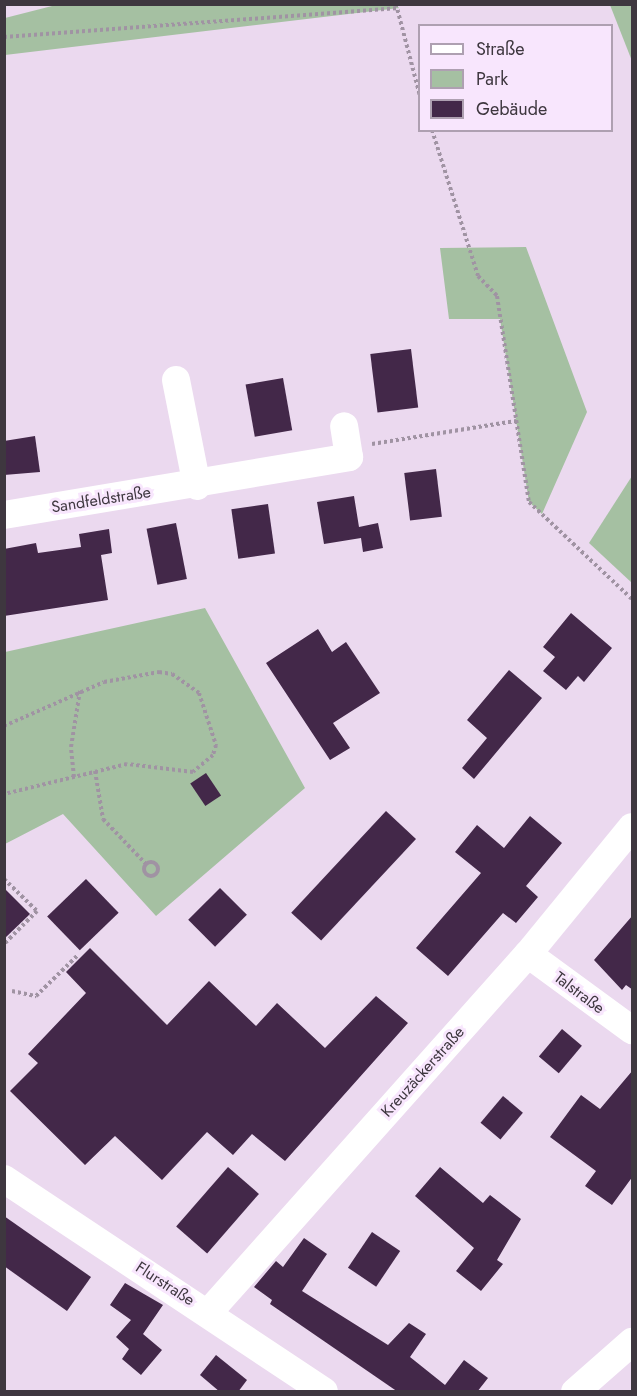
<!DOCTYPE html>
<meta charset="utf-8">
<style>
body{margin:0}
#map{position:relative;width:637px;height:1396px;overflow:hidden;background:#ebd9ef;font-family:Jost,sans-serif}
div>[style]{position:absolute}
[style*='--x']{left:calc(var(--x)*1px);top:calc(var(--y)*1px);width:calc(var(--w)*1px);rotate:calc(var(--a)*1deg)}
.green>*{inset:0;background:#a5c0a2}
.building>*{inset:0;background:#432849;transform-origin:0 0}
.path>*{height:4px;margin-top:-2px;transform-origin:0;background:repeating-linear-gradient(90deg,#a093a3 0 3px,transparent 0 6px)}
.path>.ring{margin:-2px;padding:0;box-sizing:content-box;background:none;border:4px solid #a093a3;border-radius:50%}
.street>*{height:28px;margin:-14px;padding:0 14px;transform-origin:14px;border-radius:14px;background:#fff}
span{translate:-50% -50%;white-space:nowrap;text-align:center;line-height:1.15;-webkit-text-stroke:6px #f8e6fd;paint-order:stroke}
.street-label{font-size:16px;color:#3e373f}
.frame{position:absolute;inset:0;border:6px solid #3e373f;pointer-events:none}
.legend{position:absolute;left:418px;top:24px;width:195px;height:108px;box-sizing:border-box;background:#f8e6fd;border:2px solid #aea0b1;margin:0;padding:8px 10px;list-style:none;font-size:18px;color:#3e373f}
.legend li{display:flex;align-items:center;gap:12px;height:30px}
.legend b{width:30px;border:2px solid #aea0b1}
</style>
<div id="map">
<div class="green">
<i style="clip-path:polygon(396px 5px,399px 8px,5px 55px,5px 18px,56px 5px)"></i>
<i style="clip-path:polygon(610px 5px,632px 5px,632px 61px)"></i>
<i style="clip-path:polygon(526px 247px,587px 412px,542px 514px,529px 502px,500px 319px,449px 319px,440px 248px)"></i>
<i style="clip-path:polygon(632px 476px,632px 583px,589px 543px)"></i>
<i style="clip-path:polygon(205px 608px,305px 788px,156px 916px,63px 814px,5px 844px,5px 652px)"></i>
</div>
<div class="building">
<i style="left:411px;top:349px;width:59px;height:41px;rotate:83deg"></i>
<i style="left:283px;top:378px;width:53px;height:38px;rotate:80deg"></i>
<i style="clip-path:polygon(35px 436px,40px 472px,4px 475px,4px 441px)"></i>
<i style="left:436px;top:469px;width:48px;height:32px;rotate:83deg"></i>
<i style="clip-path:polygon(354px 496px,359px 527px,378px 523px,383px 548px,363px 552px,361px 538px,324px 544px,317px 502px)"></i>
<i style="left:268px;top:504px;width:50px;height:37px;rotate:82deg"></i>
<i style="left:176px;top:523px;width:57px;height:30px;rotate:79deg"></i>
<i style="clip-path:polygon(109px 529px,112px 553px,101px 555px,108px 600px,4px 616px,4px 549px,36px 543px,38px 553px,81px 547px,79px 534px)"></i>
<i style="clip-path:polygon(571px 613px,612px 648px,584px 682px,578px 676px,566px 690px,543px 671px,555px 657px,543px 647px)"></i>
<i style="clip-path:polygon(318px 629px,332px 652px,346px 642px,380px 693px,333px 723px,350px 748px,330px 760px,266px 663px)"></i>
<i style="clip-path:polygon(509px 670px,542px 698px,474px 779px,462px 768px,487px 738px,467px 720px)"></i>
<i style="left:206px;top:773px;width:27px;height:19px;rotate:56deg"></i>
<i style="left:386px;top:811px;width:41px;height:139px;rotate:43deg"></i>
<i style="clip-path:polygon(530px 816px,562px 843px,526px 886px,538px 897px,516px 923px,503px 913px,448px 976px,416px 948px,481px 873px,455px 852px,477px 825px,504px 848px)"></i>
<i style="left:86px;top:879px;width:47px;height:54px;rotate:46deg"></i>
<i style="clip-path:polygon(4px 888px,30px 914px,4px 939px)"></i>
<i style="left:220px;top:888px;width:38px;height:45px;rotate:45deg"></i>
<i style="clip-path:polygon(633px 915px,633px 990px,626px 985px,622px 990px,594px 960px)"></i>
<i style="clip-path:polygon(90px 948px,167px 1025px,209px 981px,256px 1026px,277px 1003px,325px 1048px,376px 996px,408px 1023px,285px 1161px,252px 1134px,233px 1155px,207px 1132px,162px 1180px,115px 1136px,85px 1165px,10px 1091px,38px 1063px,28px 1054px,86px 993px,66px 972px)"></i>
<i style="left:562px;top:1029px;width:26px;height:36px;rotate:40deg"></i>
<i style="clip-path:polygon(633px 1070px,633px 1176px,612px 1205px,585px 1186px,596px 1171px,550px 1137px,581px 1095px,600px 1109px)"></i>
<i style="left:503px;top:1096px;width:26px;height:35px;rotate:40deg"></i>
<i style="left:228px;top:1167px;width:41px;height:79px;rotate:41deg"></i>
<i style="clip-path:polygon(440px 1167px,483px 1203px,490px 1195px,521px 1219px,497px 1260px,503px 1264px,481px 1291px,456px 1271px,474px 1248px,415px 1196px)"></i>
<i style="clip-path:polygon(4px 1216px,91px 1277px,67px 1311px,4px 1266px)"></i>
<i style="left:372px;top:1232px;width:34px;height:43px;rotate:34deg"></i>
<i style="clip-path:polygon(304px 1238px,327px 1254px,302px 1291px,388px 1345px,409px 1323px,426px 1334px,410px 1357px,445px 1385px,464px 1360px,488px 1378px,477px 1392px,398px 1392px,270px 1304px,272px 1300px,254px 1287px,276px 1261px,283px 1267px)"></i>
<i style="clip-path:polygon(125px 1283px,163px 1305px,143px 1334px,162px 1350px,141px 1375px,122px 1359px,129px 1349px,116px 1337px,131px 1320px,110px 1305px)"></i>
<i style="clip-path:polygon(216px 1355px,247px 1380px,238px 1392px,220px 1392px,200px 1375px)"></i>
</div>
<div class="path">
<i style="--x:396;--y:4;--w:95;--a:75.4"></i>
<i style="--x:4;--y:37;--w:396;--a:-4.2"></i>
<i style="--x:432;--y:130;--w:153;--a:72.5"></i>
<i style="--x:478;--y:276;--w:28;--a:46"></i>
<i style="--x:497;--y:296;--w:208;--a:81.2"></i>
<i style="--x:529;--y:502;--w:141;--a:43.3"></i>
<i style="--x:372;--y:444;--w:146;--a:-9.1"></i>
<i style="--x:4;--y:726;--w:109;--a:-23.7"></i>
<i style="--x:104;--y:682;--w:56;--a:-10.3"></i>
<i style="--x:159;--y:672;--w:13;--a:9"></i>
<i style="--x:172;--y:674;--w:33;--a:35"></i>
<i style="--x:199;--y:693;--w:55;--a:71.9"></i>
<i style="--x:216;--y:745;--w:10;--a:107"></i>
<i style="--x:213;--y:755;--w:26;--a:140"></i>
<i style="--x:193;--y:772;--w:66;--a:-173.1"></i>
<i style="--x:127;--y:764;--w:127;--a:166.3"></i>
<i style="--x:95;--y:771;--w:49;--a:80.5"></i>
<i style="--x:103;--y:819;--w:62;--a:46.3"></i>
<i style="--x:74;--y:777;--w:30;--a:-96"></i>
<i style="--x:71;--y:747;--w:57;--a:-80.9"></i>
<i class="ring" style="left:144px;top:862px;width:10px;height:10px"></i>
<i style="--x:4;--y:879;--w:46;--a:44.1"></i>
<i style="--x:37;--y:911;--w:47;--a:135"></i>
<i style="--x:12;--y:991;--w:25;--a:12"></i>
<i style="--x:36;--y:996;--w:59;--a:-44.3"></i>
</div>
<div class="street">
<i style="--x:176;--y:380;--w:108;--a:78.8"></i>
<i style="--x:4;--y:515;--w:350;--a:-9.5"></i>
<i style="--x:349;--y:457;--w:31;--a:-99"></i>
<i style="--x:528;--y:954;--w:129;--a:36.2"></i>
<i style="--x:4;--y:1179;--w:384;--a:33.6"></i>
<i style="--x:208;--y:1313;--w:481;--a:-48.3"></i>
<i style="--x:528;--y:954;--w:164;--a:-50.7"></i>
<i style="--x:575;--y:1392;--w:76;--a:-41.3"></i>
</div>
<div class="street-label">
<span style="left:101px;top:500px;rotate:-9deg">Sandfeldstraße</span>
<span style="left:579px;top:993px;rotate:37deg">Talstraße</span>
<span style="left:423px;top:1072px;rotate:-48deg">Kreuzäckerstraße</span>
<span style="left:165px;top:1284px;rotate:33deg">Flurstraße</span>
</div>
<div class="frame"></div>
<ul class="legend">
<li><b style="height:8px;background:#fff"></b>Straße</li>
<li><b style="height:16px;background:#a5c0a2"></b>Park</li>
<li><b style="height:16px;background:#432849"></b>Gebäude</li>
</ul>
</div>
